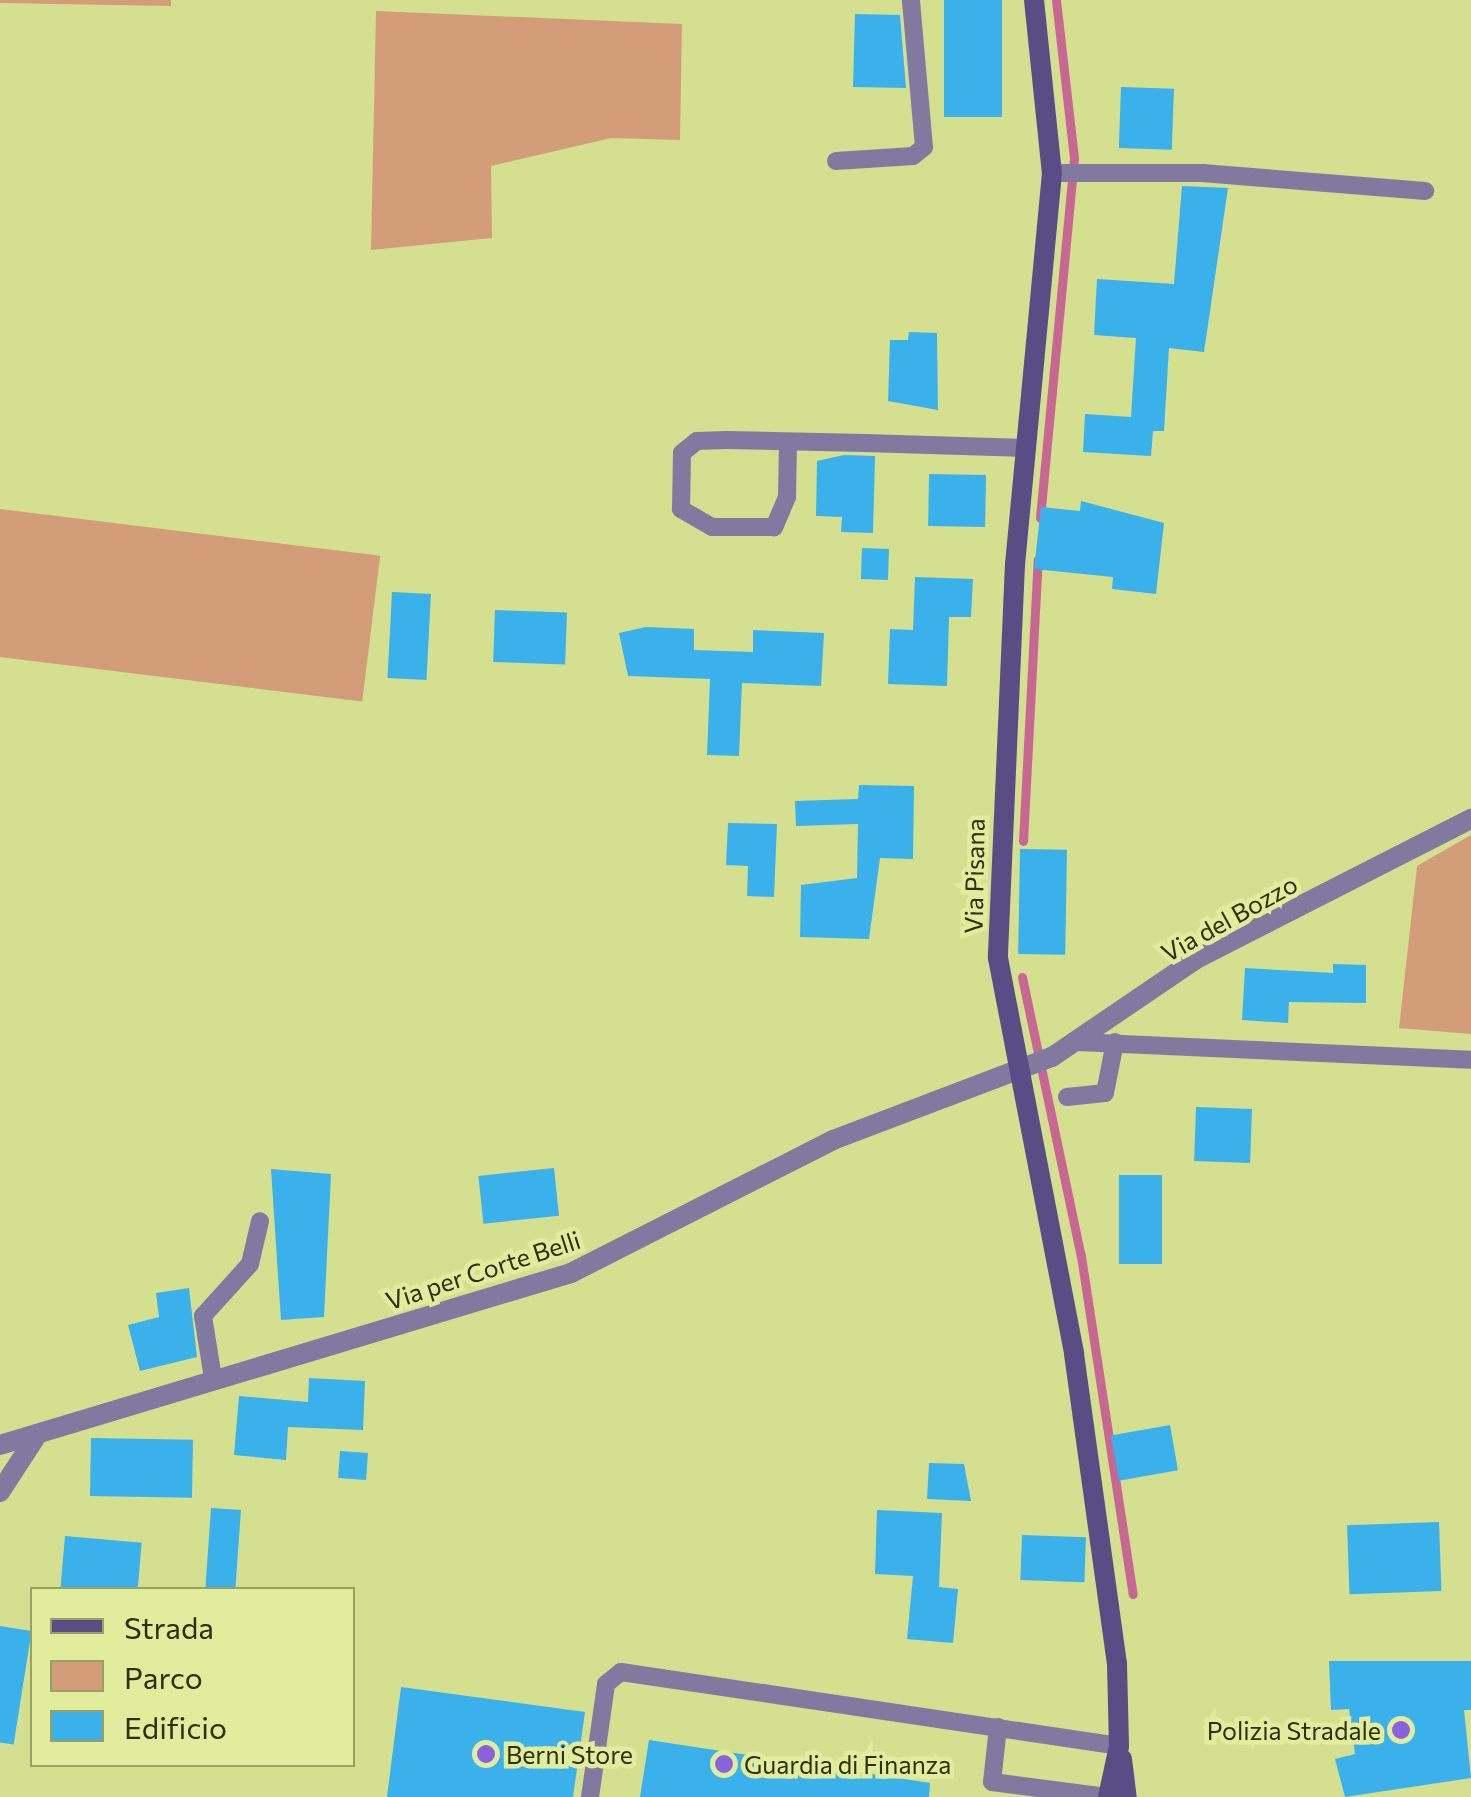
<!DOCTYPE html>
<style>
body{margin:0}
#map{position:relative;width:1471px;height:1797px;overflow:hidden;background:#d4df90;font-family:Commissioner,sans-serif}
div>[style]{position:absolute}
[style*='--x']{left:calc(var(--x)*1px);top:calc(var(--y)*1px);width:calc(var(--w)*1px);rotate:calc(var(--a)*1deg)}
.green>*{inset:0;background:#d39d79;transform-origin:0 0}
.stream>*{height:9px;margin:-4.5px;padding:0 4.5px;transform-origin:4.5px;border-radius:4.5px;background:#c86791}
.building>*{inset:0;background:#3ab1ea;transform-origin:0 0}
.lane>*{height:18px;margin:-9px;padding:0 9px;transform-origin:9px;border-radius:9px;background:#8279a0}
.street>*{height:20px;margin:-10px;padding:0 10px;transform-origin:10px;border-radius:10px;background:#8279a0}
.secondary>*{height:20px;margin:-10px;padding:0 10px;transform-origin:10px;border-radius:10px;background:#5a4c84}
.dots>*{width:28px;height:28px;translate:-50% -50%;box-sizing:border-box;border:5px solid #e1ec9c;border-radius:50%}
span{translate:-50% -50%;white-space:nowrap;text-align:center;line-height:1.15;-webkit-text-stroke:9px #e1ec9c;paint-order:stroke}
.street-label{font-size:25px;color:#2c2f0f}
.poi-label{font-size:25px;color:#2c2f0f}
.right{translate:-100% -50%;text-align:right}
.left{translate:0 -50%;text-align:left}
.legend{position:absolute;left:30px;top:1587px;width:325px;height:180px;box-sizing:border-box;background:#e1ec9c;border:2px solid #99a064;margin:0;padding:12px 18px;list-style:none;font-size:30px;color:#2c2f0f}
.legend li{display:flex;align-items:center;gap:20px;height:50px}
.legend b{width:50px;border:2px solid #99a064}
</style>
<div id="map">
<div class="green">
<i style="clip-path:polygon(171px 0,171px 6px,0 3px,0 0)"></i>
<i style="clip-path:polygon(376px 11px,682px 24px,680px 140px,611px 138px,491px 166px,492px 238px,371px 250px)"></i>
<i style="left:0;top:509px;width:383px;height:147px;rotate:7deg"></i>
<i style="clip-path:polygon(1471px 835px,1471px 1034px,1399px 1028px,1417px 866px)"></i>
</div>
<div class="stream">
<i style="--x:1040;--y:518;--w:362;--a:-84.6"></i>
<i style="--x:1074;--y:158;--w:159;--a:-96.5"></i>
<i style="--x:1023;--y:841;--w:282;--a:-87"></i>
<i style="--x:1022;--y:977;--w:285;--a:78.1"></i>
<i style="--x:1081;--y:1256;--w:342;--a:81.3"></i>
</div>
<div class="building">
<i style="left:944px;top:0;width:58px;height:117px"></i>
<i style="clip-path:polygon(855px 14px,900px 15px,906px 88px,853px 87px)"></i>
<i style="left:1121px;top:87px;width:53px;height:61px;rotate:2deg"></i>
<i style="clip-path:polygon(1182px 186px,1228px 188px,1204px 352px,1169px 348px,1164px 431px,1153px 431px,1151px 456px,1083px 452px,1085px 414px,1131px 417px,1136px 338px,1094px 335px,1097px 279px,1174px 284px)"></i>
<i style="clip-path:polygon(909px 332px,937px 333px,938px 410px,888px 401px,890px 340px,908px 340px)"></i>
<i style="clip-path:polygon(844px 455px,875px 456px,873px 533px,841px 532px,842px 517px,816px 516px,817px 461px)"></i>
<i style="left:929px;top:474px;width:57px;height:52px;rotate:1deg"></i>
<i style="clip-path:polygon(1081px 501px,1164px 523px,1156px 594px,1112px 589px,1113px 577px,1034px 569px,1041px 507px,1080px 511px)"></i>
<i style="left:862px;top:548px;width:27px;height:31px;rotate:2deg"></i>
<i style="clip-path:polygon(915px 577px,973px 579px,971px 617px,949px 617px,947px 686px,888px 684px,890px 629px,913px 630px)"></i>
<i style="left:392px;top:592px;width:39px;height:86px;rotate:3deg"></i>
<i style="left:495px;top:610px;width:72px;height:52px;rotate:2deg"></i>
<i style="clip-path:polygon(646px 627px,694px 629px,694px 650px,753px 652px,753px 630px,824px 633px,821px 686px,742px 683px,739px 756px,707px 755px,710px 679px,628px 676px,619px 633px)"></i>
<i style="clip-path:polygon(859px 785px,914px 786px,913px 859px,880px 858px,869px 939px,800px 937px,801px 885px,857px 878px,858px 824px,796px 826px,795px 801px,858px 799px)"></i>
<i style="clip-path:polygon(728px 823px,777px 824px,774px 897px,747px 896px,748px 866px,726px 865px)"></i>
<i style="left:1020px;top:849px;width:47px;height:105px;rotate:1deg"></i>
<i style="clip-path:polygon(1333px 964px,1366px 965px,1366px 1003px,1289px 1002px,1288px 1023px,1242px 1020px,1245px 968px,1333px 973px)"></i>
<i style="left:1196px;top:1107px;width:56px;height:54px;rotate:2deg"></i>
<i style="left:554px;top:1168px;width:48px;height:76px;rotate:84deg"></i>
<i style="clip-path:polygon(271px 1169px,331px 1174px,324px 1317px,281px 1320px)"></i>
<i style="left:1119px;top:1175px;width:43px;height:89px"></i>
<i style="clip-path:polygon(189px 1288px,197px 1357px,140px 1371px,128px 1325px,159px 1317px,156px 1293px)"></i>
<i style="clip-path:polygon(309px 1378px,365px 1381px,363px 1430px,288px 1427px,286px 1460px,234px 1455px,239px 1396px,308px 1402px)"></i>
<i style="left:1170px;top:1425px;width:46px;height:60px;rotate:80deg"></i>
<i style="left:91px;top:1438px;width:102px;height:58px;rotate:1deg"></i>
<i style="left:340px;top:1451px;width:28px;height:27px;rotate:4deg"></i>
<i style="clip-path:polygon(929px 1463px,964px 1464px,971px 1501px,927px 1499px)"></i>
<i style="left:211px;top:1508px;width:30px;height:82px;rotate:4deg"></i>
<i style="clip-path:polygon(877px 1510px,942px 1513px,939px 1587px,958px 1589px,953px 1643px,907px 1639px,913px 1576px,875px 1574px)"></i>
<i style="left:1439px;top:1522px;width:69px;height:92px;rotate:88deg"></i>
<i style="left:1022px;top:1535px;width:64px;height:45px;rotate:2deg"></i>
<i style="left:65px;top:1536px;width:77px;height:54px;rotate:5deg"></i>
<i style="left:0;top:1626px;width:32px;height:115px;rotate:9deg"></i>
<i style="clip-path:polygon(1329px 1661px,1471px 1661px,1471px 1710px,1464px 1710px,1471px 1778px,1345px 1797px,1335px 1759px,1355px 1754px,1349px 1709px,1331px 1710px)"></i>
<i style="clip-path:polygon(401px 1687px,585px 1712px,573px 1797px,387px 1797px)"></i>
<i style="clip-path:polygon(649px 1740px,930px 1783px,929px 1797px,640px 1797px)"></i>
</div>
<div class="lane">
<i style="--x:836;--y:161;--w:77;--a:-3.7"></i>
<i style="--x:913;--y:156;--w:14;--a:-39"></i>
<i style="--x:924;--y:147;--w:148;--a:-95.1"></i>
<i style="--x:1052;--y:173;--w:150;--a:0"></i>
<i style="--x:1202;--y:173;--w:224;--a:4.6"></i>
<i style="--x:788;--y:442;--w:55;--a:91"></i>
<i style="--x:787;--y:497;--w:33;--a:113"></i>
<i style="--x:774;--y:527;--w:62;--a:180"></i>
<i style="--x:712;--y:527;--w:36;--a:-150"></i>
<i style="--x:681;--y:509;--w:56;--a:-89"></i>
<i style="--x:682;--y:453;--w:19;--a:-39"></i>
<i style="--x:697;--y:441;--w:30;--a:-2"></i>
<i style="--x:727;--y:440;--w:138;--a:1.2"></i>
<i style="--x:865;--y:443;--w:160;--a:1.8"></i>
<i style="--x:1078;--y:1042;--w:393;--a:2.6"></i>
<i style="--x:1067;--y:1097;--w:38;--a:-6"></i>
<i style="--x:1105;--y:1093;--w:52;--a:-78.9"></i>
<i style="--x:213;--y:1378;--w:63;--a:-99.2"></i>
<i style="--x:203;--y:1316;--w:70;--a:-47.9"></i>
<i style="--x:250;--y:1264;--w:44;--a:-76.9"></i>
<i style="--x:998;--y:1727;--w:55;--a:96.2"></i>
<i style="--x:992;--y:1782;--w:116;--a:7.4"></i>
<i style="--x:590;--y:1797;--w:114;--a:-81.9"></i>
<i style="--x:606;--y:1684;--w:19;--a:-39"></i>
<i style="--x:621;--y:1672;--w:503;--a:8.45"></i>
</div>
<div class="street">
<i style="--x:0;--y:1445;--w:596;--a:-16.76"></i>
<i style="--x:571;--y:1273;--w:294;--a:-26.9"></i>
<i style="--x:833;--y:1140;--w:234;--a:-20.8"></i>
<i style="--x:1052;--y:1057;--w:174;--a:-34.2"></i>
<i style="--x:1196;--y:959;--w:309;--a:-27"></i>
<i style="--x:0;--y:1492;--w:68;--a:-57"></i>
</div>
<div class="secondary">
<i style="--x:1034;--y:0;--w:174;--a:84.1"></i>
<i style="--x:1052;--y:173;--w:393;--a:95.4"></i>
<i style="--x:1015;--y:564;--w:394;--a:92.5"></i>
<i style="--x:998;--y:958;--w:403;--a:79.1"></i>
<i style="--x:1074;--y:1354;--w:313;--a:82.1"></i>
<i style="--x:1117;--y:1664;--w:82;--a:88.6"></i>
<i style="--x:1119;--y:1746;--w:52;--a:102.2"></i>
<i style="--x:1122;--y:1759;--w:38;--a:83"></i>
</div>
<div class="dots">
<i style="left:1401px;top:1730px;background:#8963de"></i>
<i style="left:486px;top:1754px;background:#8963de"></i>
<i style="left:724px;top:1764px;background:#8963de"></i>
</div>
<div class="street-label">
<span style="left:974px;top:876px;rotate:-89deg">Via Pisana</span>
<span style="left:1229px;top:918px;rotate:-29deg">Via del Bozzo</span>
<span style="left:483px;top:1270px;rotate:-18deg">Via per Corte Belli</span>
</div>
<div class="poi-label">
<span class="right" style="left:1381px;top:1730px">Polizia Stradale</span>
<span class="left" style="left:506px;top:1754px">Berni Store</span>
<span class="left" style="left:744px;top:1764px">Guardia di Finanza</span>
</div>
<ul class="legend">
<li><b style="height:12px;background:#5a4c84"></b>Strada</li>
<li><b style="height:28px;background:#d39d79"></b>Parco</li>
<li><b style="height:28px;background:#3ab1ea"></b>Edificio</li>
</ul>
</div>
